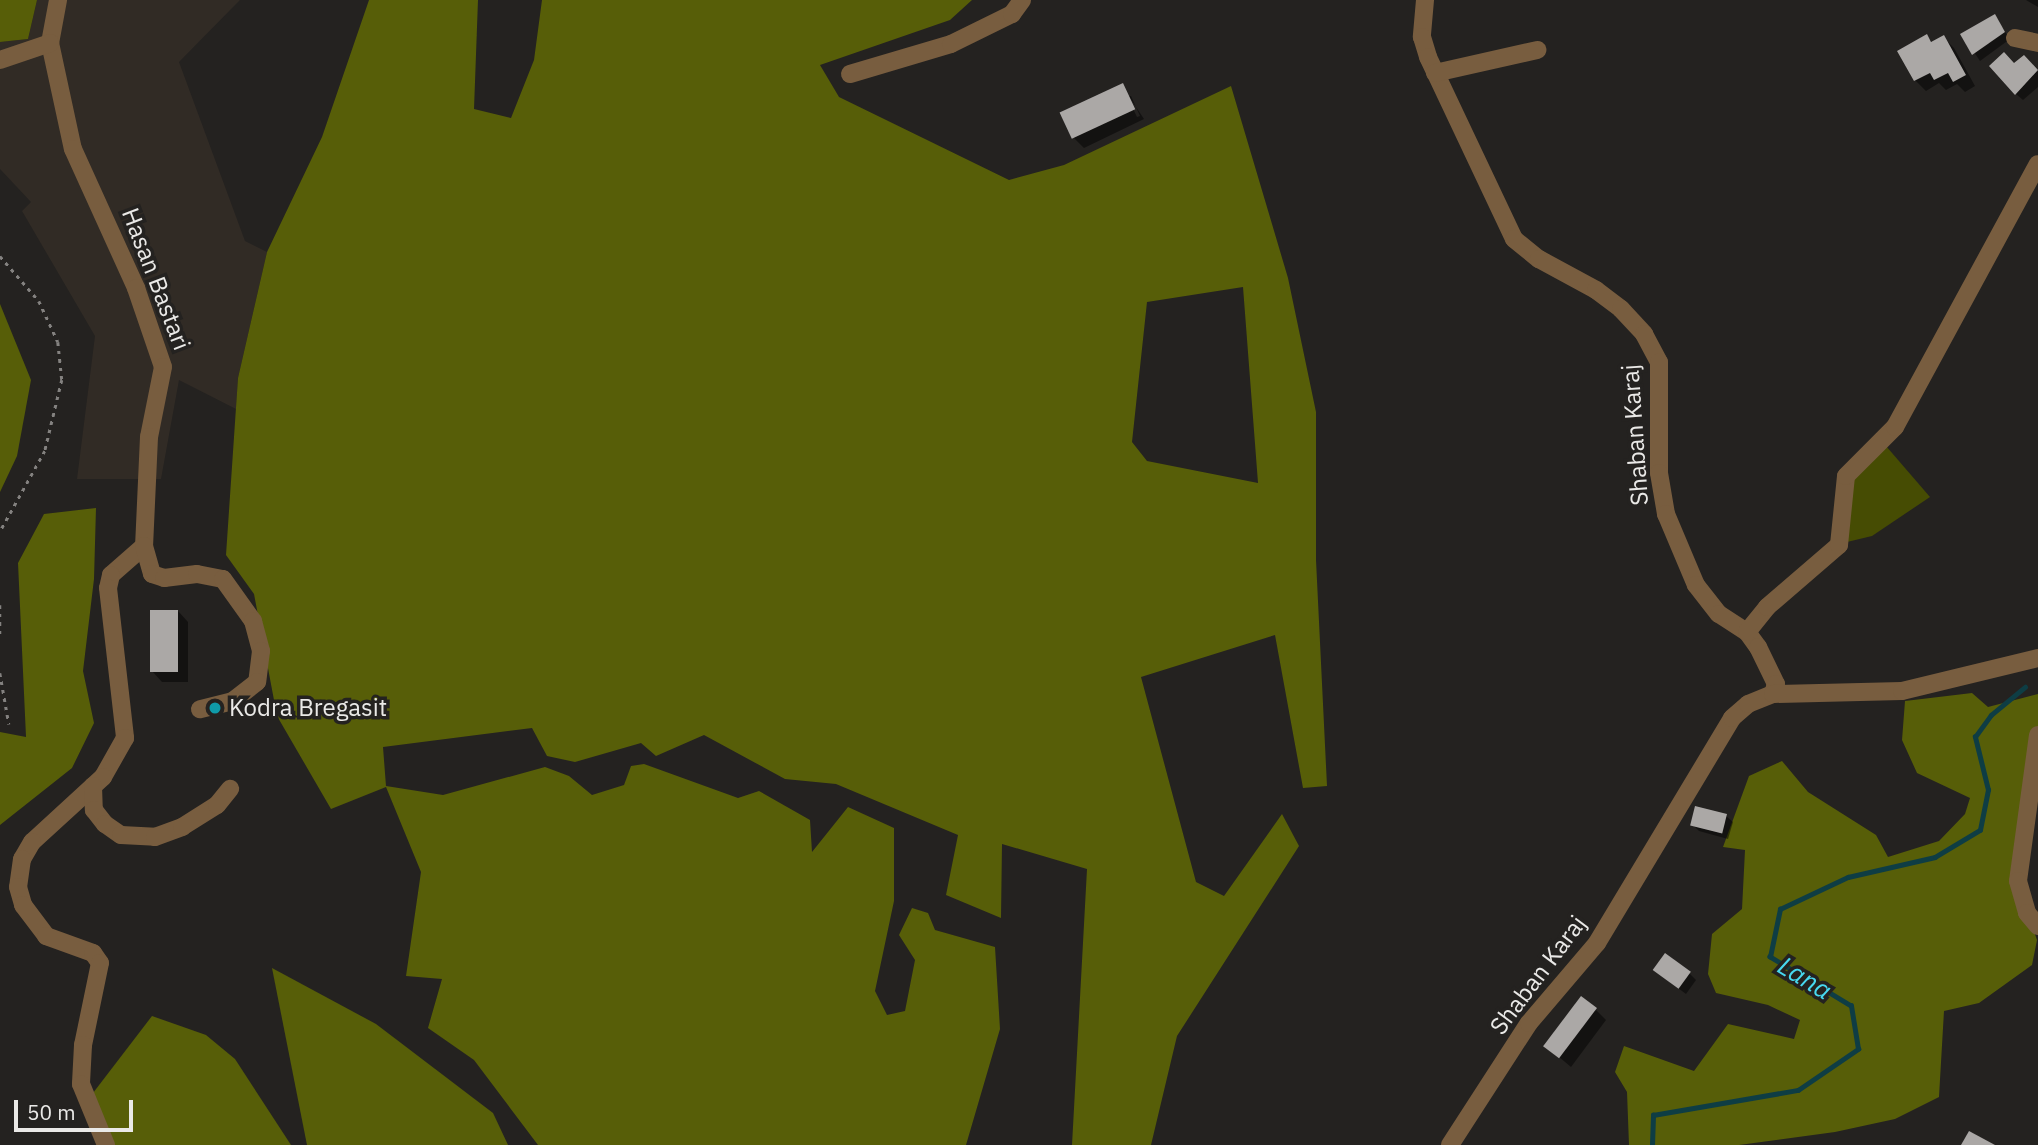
<!DOCTYPE html>
<style>
body{margin:0}
#map{position:relative;width:2038px;height:1145px;overflow:hidden;background:#242220;font-family:"IBM Plex Sans",sans-serif}
div>[style]{position:absolute}
.built>*{inset:0;background:#312b25}
.green>*{inset:0;background:#464c03}
.forest>*{inset:0;background:#575e08}
.shadow>*{inset:0;background:#0007}
.stream>*{height:4.5px;margin:-2.25px;padding:0 2.25px;transform-origin:2.25px;border-radius:2.25px;background:#0e3d44}
.building>*{inset:0;background:#aba8a6;transform-origin:0 0}
.path>*{height:2.5px;margin-top:-1.25px;transform-origin:0;background:repeating-linear-gradient(90deg,#848280 0 3.5px,transparent 0 8.5px)}
.minor>*{height:18px;margin:-9px;padding:0 9px;transform-origin:9px;border-radius:9px;background:#785d3f}
.dots>*{width:19px;height:19px;translate:-50% -50%;box-sizing:border-box;border:4px solid #242220;border-radius:50%}
span{translate:-50% -50%;white-space:nowrap;text-align:center;line-height:1.15;-webkit-text-stroke:7px #242220;paint-order:stroke}
.street-label{font-size:24px;color:#eae9e7}
.poi-label{font-size:24px;color:#eae9e7}
.left{translate:0 -50%;text-align:left}
.water-label{font-size:26px;color:#47d9f0;font-style:italic}
.scale{position:absolute;left:14px;top:1100px;width:119px;height:32px;box-sizing:border-box;border:4px solid #eae9e7;border-top:0;padding-left:9px;font-size:21px;line-height:24px;white-space:nowrap;color:#eae9e7;-webkit-text-stroke:5px #242220;paint-order:stroke}
</style>
<div id="map">
<div class="built">
<div style="clip-path:polygon(37px 0,240px 0,179px 62px,245px 241px,267px 252px,238px 378px,236px 409px,179px 380px,161px 479px,77px 479px,95px 336px,22px 211px,31px 202px,0 169px,0 42px,28px 39px)"></div>
</div>
<div class="green">
<div style="clip-path:polygon(1886px 446px,1930px 497px,1872px 536px,1847px 542px,1854px 478px)"></div>
</div>
<div class="forest">
<div style="clip-path:polygon(0 0,37px 0,28px 39px,0 42px)"></div>
<div style="clip-path:polygon(evenodd,369px 0,478px 0,474px 109px,511px 118px,534px 60px,542px 0,972px 0,950px 20px,820px 65px,839px 97px,1009px 180px,1064px 165px,1231px 86px,1288px 278px,1316px 412px,1316px 560px,1327px 786px,1303px 788px,1275px 635px,1141px 677px,1196px 882px,1224px 896px,1282px 814px,1299px 846px,1177px 1036px,1151px 1145px,1072px 1145px,1087px 869px,1002px 844px,1001px 918px,946px 895px,958px 835px,836px 784px,785px 779px,704px 735px,656px 756px,641px 743px,575px 762px,547px 756px,532px 728px,383px 747px,386px 786px,443px 795px,545px 767px,569px 776px,592px 795px,624px 785px,631px 766px,644px 764px,738px 798px,759px 791px,810px 820px,812px 852px,848px 807px,894px 828px,894px 901px,875px 991px,887px 1015px,905px 1011px,915px 960px,899px 935px,912px 908px,928px 913px,935px 930px,995px 947px,1000px 1029px,966px 1145px,538px 1145px,474px 1060px,428px 1028px,442px 979px,406px 976px,421px 872px,386px 787px,331px 809px,277px 716px,254px 594px,226px 555px,238px 378px,267px 252px,322px 137px,369px 0,1243px 287px,1258px 483px,1147px 461px,1132px 442px,1147px 302px,1243px 287px)"></div>
<div style="clip-path:polygon(0 304px,31px 380px,17px 456px,0 492px)"></div>
<div style="clip-path:polygon(96px 508px,94px 579px,83px 671px,94px 723px,72px 768px,0 825px,0 732px,26px 737px,18px 563px,44px 514px)"></div>
<div style="clip-path:polygon(1972px 693px,1988px 707px,2038px 694px,2038px 759px,2018px 885px,2037px 940px,2032px 965px,1979px 1003px,1944px 1011px,1939px 1097px,1895px 1119px,1835px 1132px,1739px 1145px,1629px 1145px,1627px 1092px,1615px 1072px,1624px 1046px,1694px 1071px,1728px 1024px,1794px 1039px,1800px 1020px,1768px 1005px,1716px 993px,1708px 974px,1712px 934px,1742px 909px,1745px 850px,1723px 847px,1749px 776px,1782px 761px,1808px 792px,1876px 835px,1888px 857px,1939px 841px,1965px 814px,1970px 798px,1917px 773px,1902px 740px,1905px 701px)"></div>
<div style="clip-path:polygon(272px 968px,376px 1024px,493px 1113px,508px 1145px,307px 1145px)"></div>
<div style="clip-path:polygon(152px 1016px,206px 1035px,235px 1059px,291px 1145px,113px 1145px,93px 1093px)"></div>
</div>
<div class="shadow">
<div style="clip-path:polygon(2038px 0,2038px 7px,2026px 0)"></div>
<div style="clip-path:polygon(1994px 16px,2010px 39px,1980px 61px,1962px 34px)"></div>
<div style="clip-path:polygon(1926px 36px,1933px 43px,1943px 37px,1954px 48px,1975px 86px,1965px 92px,1957px 84px,1946px 90px,1939px 83px,1926px 91px,1915px 80px)"></div>
<div style="clip-path:polygon(2024px 57px,2038px 72px,2038px 87px,2023px 100px,2016px 94px,2014px 65px)"></div>
<div style="clip-path:polygon(evenodd,1122px 86px,1144px 119px,1084px 148px,1073px 137px,1122px 86px,1127px 96px,1131px 96px,1140px 116px,1137px 117px,1127px 96px)"></div>
<div style="clip-path:polygon(178px 611px,188px 622px,188px 682px,162px 682px,152px 671px)"></div>
<div style="clip-path:polygon(1726px 816px,1733px 822px,1728px 839px,1699px 831px,1692px 824px)"></div>
<div style="clip-path:polygon(1689px 973px,1696px 980px,1686px 994px,1662px 976px)"></div>
<div style="clip-path:polygon(1596px 1010px,1606px 1020px,1571px 1067px,1546px 1046px)"></div>
</div>
<div class="stream">
<div style="left:1652px;top:1145px;width:30px;rotate:-88deg"></div>
<div style="left:1653px;top:1115px;width:147px;rotate:-9.8deg"></div>
<div style="left:1798px;top:1090px;width:73px;rotate:-34.3deg"></div>
<div style="left:1858px;top:1049px;width:44px;rotate:-99.2deg"></div>
<div style="left:1851px;top:1006px;width:95px;rotate:-148.8deg"></div>
<div style="left:1770px;top:957px;width:49px;rotate:-78.2deg"></div>
<div style="left:1780px;top:909px;width:75px;rotate:-25.2deg"></div>
<div style="left:1848px;top:877px;width:89px;rotate:-12.9deg"></div>
<div style="left:1935px;top:857px;width:52px;rotate:-31deg"></div>
<div style="left:1980px;top:830px;width:41px;rotate:-78.7deg"></div>
<div style="left:1988px;top:790px;width:55px;rotate:-103.8deg"></div>
<div style="left:1975px;top:737px;width:27px;rotate:-54deg"></div>
<div style="left:1991px;top:715px;width:44px;rotate:-39.5deg"></div>
</div>
<div class="building">
<div style="clip-path:polygon(1995px 14px,2005px 32px,1972px 55px,1960px 34px)"></div>
<div style="clip-path:polygon(1927px 34px,1931px 42px,1944px 35px,1966px 75px,1953px 82px,1948px 73px,1934px 80px,1930px 73px,1914px 81px,1897px 51px)"></div>
<div style="clip-path:polygon(2004px 52px,2014px 63px,2024px 55px,2038px 70px,2015px 95px,1989px 66px)"></div>
<div style="left:1123px;top:83px;width:29px;height:70px;rotate:65deg"></div>
<div style="left:150px;top:610px;width:28px;height:62px"></div>
<div style="left:1695px;top:806px;width:33px;height:20px;rotate:14deg"></div>
<div style="left:1665px;top:953px;width:32px;height:21px;rotate:36deg"></div>
<div style="left:1581px;top:996px;width:20px;height:63px;rotate:37deg"></div>
<div style="clip-path:polygon(1969px 1131px,1995px 1145px,1961px 1145px)"></div>
</div>
<div class="path">
<div style="left:0;top:256px;width:60px;rotate:49.1deg"></div>
<div style="left:39px;top:301px;width:45px;rotate:65.1deg"></div>
<div style="left:58px;top:342px;width:38px;rotate:84deg"></div>
<div style="left:62px;top:380px;width:73px;rotate:103.5deg"></div>
<div style="left:45px;top:451px;width:93px;rotate:119.1deg"></div>
<div style="left:0;top:605px;width:33px;rotate:90deg"></div>
<div style="left:0;top:673px;width:52px;rotate:80deg"></div>
</div>
<div class="minor">
<div style="left:58px;top:0;width:44px;rotate:100.5deg"></div>
<div style="left:50px;top:43px;width:108px;rotate:77.8deg"></div>
<div style="left:73px;top:149px;width:153px;rotate:65.6deg"></div>
<div style="left:136px;top:288px;width:83px;rotate:71.1deg"></div>
<div style="left:163px;top:367px;width:71px;rotate:101.3deg"></div>
<div style="left:149px;top:437px;width:109px;rotate:92.6deg"></div>
<div style="left:144px;top:546px;width:44px;rotate:138.7deg"></div>
<div style="left:111px;top:575px;width:13px;rotate:103deg"></div>
<div style="left:108px;top:588px;width:151px;rotate:83.5deg"></div>
<div style="left:125px;top:738px;width:45px;rotate:119.4deg"></div>
<div style="left:103px;top:777px;width:96px;rotate:137.5deg"></div>
<div style="left:32px;top:842px;width:20px;rotate:120deg"></div>
<div style="left:22px;top:859px;width:28px;rotate:98deg"></div>
<div style="left:18px;top:887px;width:19px;rotate:74deg"></div>
<div style="left:23px;top:905px;width:39px;rotate:53deg"></div>
<div style="left:46px;top:936px;width:50px;rotate:19.9deg"></div>
<div style="left:93px;top:953px;width:12px;rotate:55deg"></div>
<div style="left:100px;top:963px;width:84px;rotate:101.7deg"></div>
<div style="left:83px;top:1045px;width:39px;rotate:93deg"></div>
<div style="left:81px;top:1084px;width:66px;rotate:67.7deg"></div>
<div style="left:1425px;top:0;width:37px;rotate:95deg"></div>
<div style="left:1422px;top:37px;width:21px;rotate:73deg"></div>
<div style="left:1428px;top:57px;width:201px;rotate:64.7deg"></div>
<div style="left:1514px;top:239px;width:32px;rotate:39deg"></div>
<div style="left:1539px;top:259px;width:65px;rotate:28.5deg"></div>
<div style="left:1596px;top:290px;width:31px;rotate:37deg"></div>
<div style="left:1621px;top:309px;width:34px;rotate:47deg"></div>
<div style="left:1644px;top:334px;width:32px;rotate:62deg"></div>
<div style="left:1659px;top:362px;width:111px;rotate:90deg"></div>
<div style="left:1659px;top:473px;width:42px;rotate:80.3deg"></div>
<div style="left:1666px;top:514px;width:77px;rotate:67.1deg"></div>
<div style="left:1696px;top:585px;width:37px;rotate:52deg"></div>
<div style="left:1719px;top:614px;width:33px;rotate:33deg"></div>
<div style="left:1747px;top:632px;width:19px;rotate:54deg"></div>
<div style="left:1758px;top:647px;width:41px;rotate:64.1deg"></div>
<div style="left:1776px;top:684px;width:10px;rotate:107deg"></div>
<div style="left:2015px;top:38px;width:24px;rotate:12deg"></div>
<div style="left:0;top:60px;width:53px;rotate:-18.8deg"></div>
<div style="left:1435px;top:73px;width:105px;rotate:-12.7deg"></div>
<div style="left:850px;top:74px;width:105px;rotate:-16.5deg"></div>
<div style="left:951px;top:44px;width:68px;rotate:-26.2deg"></div>
<div style="left:1012px;top:14px;width:17px;rotate:-54deg"></div>
<div style="left:144px;top:546px;width:29px;rotate:74deg"></div>
<div style="left:152px;top:574px;width:13px;rotate:18deg"></div>
<div style="left:164px;top:578px;width:33px;rotate:-7deg"></div>
<div style="left:197px;top:574px;width:26px;rotate:11deg"></div>
<div style="left:223px;top:579px;width:52px;rotate:54.5deg"></div>
<div style="left:253px;top:621px;width:31px;rotate:75deg"></div>
<div style="left:261px;top:651px;width:31px;rotate:97deg"></div>
<div style="left:257px;top:682px;width:31px;rotate:142deg"></div>
<div style="left:233px;top:701px;width:34px;rotate:166deg"></div>
<div style="left:1747px;top:632px;width:32px;rotate:-51deg"></div>
<div style="left:1767px;top:607px;width:95px;rotate:-40.7deg"></div>
<div style="left:1839px;top:545px;width:69px;rotate:-84.2deg"></div>
<div style="left:1846px;top:476px;width:69px;rotate:-45deg"></div>
<div style="left:1895px;top:427px;width:299px;rotate:-61.5deg"></div>
<div style="left:2038px;top:735px;width:147px;rotate:97.8deg"></div>
<div style="left:2018px;top:881px;width:33px;rotate:74deg"></div>
<div style="left:2027px;top:913px;width:17px;rotate:50deg"></div>
<div style="left:93px;top:786px;width:24px;rotate:88deg"></div>
<div style="left:94px;top:810px;width:18px;rotate:52deg"></div>
<div style="left:105px;top:824px;width:19px;rotate:35deg"></div>
<div style="left:121px;top:835px;width:34px;rotate:3deg"></div>
<div style="left:155px;top:837px;width:29px;rotate:-20deg"></div>
<div style="left:182px;top:827px;width:41px;rotate:-32.2deg"></div>
<div style="left:217px;top:805px;width:21px;rotate:-51deg"></div>
<div style="left:1450px;top:1145px;width:145px;rotate:-57.1deg"></div>
<div style="left:1529px;top:1023px;width:105px;rotate:-49.6deg"></div>
<div style="left:1597px;top:943px;width:262px;rotate:-59deg"></div>
<div style="left:1732px;top:718px;width:21px;rotate:-41deg"></div>
<div style="left:1748px;top:704px;width:27px;rotate:-22deg"></div>
<div style="left:1773px;top:694px;width:129px;rotate:-1.3deg"></div>
<div style="left:1902px;top:691px;width:140px;rotate:-13.6deg"></div>
</div>
<div class="dots">
<div style="left:215px;top:708px;background:#0f9aa8"></div>
</div>
<div class="street-label">
<span style="left:156px;top:279px;rotate:69deg">Hasan Bastari</span>
<span style="left:1635px;top:435px;rotate:-94deg">Shaban Karaj</span>
<span style="left:1538px;top:975px;rotate:-53deg">Shaban Karaj</span>
</div>
<div class="poi-label">
<span class="left" style="left:229px;top:708px">Kodra Bregasit</span>
</div>
<div class="water-label">
<span style="left:1805px;top:978px;rotate:31deg">Lana</span>
</div>
<div class="scale">50 m</div>
</div>
